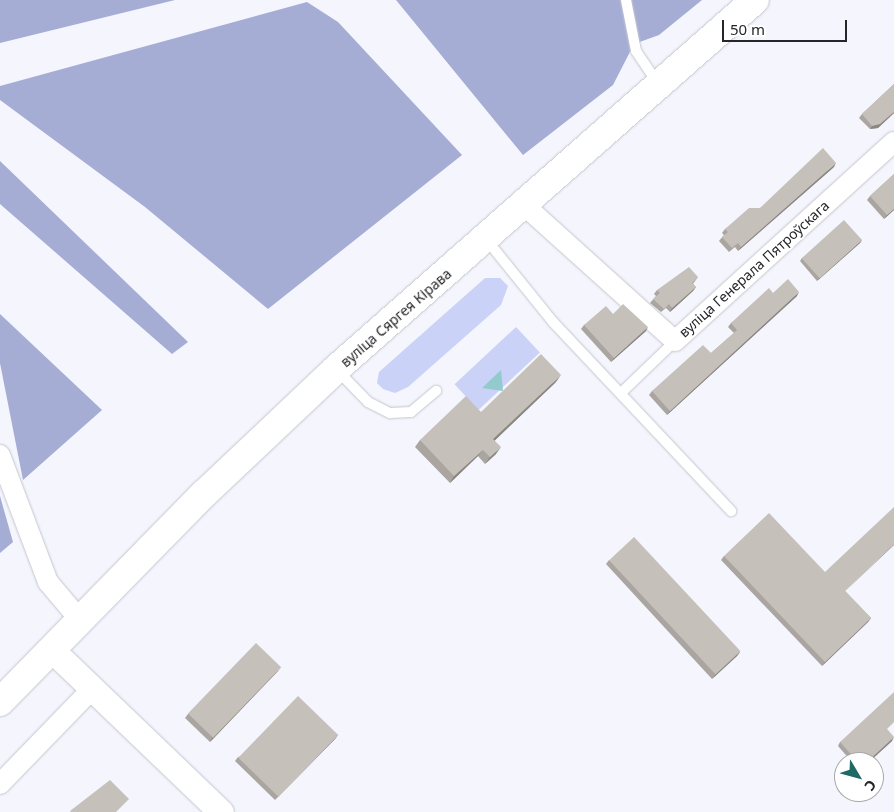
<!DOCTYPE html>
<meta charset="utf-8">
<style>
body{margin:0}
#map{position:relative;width:894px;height:812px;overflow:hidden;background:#f4f5fd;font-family:"Noto Sans",sans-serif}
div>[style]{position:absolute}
.green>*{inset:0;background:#cad2f7;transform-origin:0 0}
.forest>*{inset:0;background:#a5add5}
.water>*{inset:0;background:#92cacd}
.roads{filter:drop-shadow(0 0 1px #c5c6ce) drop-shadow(0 0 1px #c5c6ce)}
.service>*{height:10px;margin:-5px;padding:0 5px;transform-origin:5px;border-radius:5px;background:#fff}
.minor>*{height:20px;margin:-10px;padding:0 10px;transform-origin:10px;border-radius:10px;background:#fff}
.tertiary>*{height:25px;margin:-12.5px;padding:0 12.5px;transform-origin:12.5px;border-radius:12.5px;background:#fff}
.primary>*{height:28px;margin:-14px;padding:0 14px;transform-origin:14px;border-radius:14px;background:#fff}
.wall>*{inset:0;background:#aaa5a0}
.shaded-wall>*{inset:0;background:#8b8682}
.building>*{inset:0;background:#c6c0ba;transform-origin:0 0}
span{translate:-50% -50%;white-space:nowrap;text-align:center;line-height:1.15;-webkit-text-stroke:4px #fff;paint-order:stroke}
.street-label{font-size:14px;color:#262629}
.north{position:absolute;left:834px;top:752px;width:50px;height:50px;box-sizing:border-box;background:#fff;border:1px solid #a8a8a9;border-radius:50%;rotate:127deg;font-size:14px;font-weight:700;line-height:20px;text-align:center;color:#262629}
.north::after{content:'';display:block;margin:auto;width:18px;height:22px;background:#1e6a68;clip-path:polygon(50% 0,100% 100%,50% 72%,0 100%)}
.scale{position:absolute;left:722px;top:20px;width:125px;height:22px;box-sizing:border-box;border:2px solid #262629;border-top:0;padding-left:6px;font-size:15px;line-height:18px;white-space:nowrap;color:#262629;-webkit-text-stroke:4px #fff;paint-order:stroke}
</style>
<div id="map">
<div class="green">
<div style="clip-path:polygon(485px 278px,500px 278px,508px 286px,501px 305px,408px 387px,395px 393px,383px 389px,377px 383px,379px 372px)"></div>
<div style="left:516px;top:327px;width:35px;height:84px;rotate:47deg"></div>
</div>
<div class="forest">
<div style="clip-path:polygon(0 0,175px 0,0 43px)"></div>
<div style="clip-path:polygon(396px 0,702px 0,659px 35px,634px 44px,613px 85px,523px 155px)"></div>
<div style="clip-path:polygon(307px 2px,338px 22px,462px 155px,268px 309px,145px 207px,0 100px,0 86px)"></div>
<div style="clip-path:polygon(0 161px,188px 342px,172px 354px,0 204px)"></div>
<div style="clip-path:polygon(0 314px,102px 410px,23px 480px,0 363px)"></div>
<div style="clip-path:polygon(0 496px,13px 542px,0 553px)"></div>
</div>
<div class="water">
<div style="clip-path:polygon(501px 370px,503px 391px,482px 388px)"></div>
</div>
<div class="roads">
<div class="service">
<div style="left:626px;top:0;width:52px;rotate:78.9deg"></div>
<div style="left:636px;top:51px;width:40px;rotate:56deg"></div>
<div style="left:486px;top:239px;width:107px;rotate:51.1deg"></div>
<div style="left:553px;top:322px;width:260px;rotate:46.7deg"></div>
<div style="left:337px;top:370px;width:45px;rotate:45.9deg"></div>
<div style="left:368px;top:402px;width:25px;rotate:27deg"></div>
<div style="left:390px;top:413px;width:21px;rotate:-3deg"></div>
<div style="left:411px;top:412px;width:33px;rotate:-40deg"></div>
<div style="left:621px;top:393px;width:75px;rotate:-43.9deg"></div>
</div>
<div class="minor">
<div style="left:524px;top:205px;width:203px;rotate:42deg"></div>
<div style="left:675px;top:341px;width:296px;rotate:-42.3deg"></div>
<div style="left:0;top:455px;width:136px;rotate:69.3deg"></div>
<div style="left:48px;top:582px;width:50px;rotate:49.9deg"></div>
<div style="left:0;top:784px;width:134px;rotate:-45.9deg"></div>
</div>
<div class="tertiary">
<div style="left:52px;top:650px;width:234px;rotate:43.8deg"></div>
</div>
<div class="primary">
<div style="left:0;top:702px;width:293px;rotate:-45.6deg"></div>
<div style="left:205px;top:493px;width:180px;rotate:-43.4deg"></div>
<div style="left:336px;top:369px;width:558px;rotate:-41.37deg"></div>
</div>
</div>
<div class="wall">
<div style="clip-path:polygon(894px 84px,894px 113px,878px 128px,870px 129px,859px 118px,862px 114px)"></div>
<div style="clip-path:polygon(834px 167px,738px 251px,735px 247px,729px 252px,719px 241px,724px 235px,722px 233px,725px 229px,760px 208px)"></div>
<div style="clip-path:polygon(894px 174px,894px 210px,884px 219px,867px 200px,870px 196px)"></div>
<div style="clip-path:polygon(862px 240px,860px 243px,817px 281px,800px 261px,802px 258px)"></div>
<div style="clip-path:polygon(698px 277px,693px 284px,696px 287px,693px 291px,670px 312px,666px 308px,661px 312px,650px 303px,656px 296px,654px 294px,657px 290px)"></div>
<div style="clip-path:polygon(773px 293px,797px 296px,667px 415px,649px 395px,652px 391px,711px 353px,734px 333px,728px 327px,731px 323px)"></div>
<div style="clip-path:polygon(613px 314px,646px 331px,611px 362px,581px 329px,584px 325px)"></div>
<div style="clip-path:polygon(556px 382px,495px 440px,496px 454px,485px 464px,478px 456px,450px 483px,415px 447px,420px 440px,481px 412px)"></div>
<div style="clip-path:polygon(724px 556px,825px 572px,845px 591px,871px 618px,868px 622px,822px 666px,721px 560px)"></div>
<div style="clip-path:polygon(609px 560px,740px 652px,737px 656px,712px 679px,606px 564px)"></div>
<div style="clip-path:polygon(278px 671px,210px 742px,185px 718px,188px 714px)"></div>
<div style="clip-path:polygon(888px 730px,892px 741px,869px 762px,852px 762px,838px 746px,840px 742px)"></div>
<div style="clip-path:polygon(338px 735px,335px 739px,275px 800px,235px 761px,238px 757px)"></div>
</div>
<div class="shaded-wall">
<div style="clip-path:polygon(894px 112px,894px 113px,878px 128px,870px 129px,872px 126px)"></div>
<div style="clip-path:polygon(836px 163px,834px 167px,738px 251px,741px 247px)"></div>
<div style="clip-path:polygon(894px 209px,894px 210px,884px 219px,887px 215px)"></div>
<div style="clip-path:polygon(862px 240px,860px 243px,817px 281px,820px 277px)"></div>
<div style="clip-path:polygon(696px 287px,693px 291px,670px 312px,672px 308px)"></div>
<div style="clip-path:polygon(799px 292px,797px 296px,667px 415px,670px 411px)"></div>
<div style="clip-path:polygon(648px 327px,646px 331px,611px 362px,614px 358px)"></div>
<div style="clip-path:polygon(561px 375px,556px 382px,489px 446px,493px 439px)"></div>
<div style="clip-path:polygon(501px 447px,496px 454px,485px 464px,490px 457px)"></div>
<div style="clip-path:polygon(483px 450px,478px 456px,450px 483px,454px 476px)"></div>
<div style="clip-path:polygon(894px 544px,894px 545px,842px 594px,845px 591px)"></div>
<div style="clip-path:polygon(871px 618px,868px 622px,822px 666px,825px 662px)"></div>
<div style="clip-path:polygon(740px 652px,737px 656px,712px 679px,715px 675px)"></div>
<div style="clip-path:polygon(281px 667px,278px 671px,210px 742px,212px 738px)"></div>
<div style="clip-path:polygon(338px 735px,335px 739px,275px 800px,278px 797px)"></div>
<div style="clip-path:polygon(894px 737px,892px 741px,869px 762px,867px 762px)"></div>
</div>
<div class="building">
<div style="clip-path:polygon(894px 84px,894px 112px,880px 124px,872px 126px,862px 114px)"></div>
<div style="clip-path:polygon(823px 148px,836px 163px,741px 247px,738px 243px,732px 248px,722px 237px,728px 232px,725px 229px,749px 208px,760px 208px)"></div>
<div style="clip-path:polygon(894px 174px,894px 209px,887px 215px,870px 196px)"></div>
<div style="left:844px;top:220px;width:27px;height:57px;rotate:48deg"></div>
<div style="clip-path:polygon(689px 267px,698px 277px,692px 283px,696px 287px,672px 308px,669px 304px,664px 309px,653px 299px,660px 293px,657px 290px)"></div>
<div style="clip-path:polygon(788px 279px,799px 292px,670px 411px,652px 391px,703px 345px,711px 353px,737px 330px,731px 323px,769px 288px,773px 293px)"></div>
<div style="clip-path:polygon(623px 304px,648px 327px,614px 358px,584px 325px,606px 306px,613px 314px)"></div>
<div style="clip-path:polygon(541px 354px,561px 375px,493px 439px,501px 447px,490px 457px,483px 450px,454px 476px,420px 440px,466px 396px,481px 412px)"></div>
<div style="clip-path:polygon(894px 507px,894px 544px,845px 591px,871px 618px,825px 662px,724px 556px,769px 513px,825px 572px)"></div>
<div style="left:634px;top:537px;width:156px;height:34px;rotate:47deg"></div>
<div style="left:256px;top:643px;width:35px;height:98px;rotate:44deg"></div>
<div style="clip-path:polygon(894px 692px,894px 722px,887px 729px,894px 737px,867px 762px,858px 762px,840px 742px)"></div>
<div style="left:298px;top:696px;width:56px;height:86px;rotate:44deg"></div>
<div style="clip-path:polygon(110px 780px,129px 799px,116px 812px,71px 812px,70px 811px)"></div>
</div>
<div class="street-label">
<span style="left:754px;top:269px;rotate:-42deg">вуліца Генерала Пятроўскага</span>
<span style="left:396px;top:318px;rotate:-41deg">вуліца Сяргея Кірава</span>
</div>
<div class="north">С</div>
<div class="scale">50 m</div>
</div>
